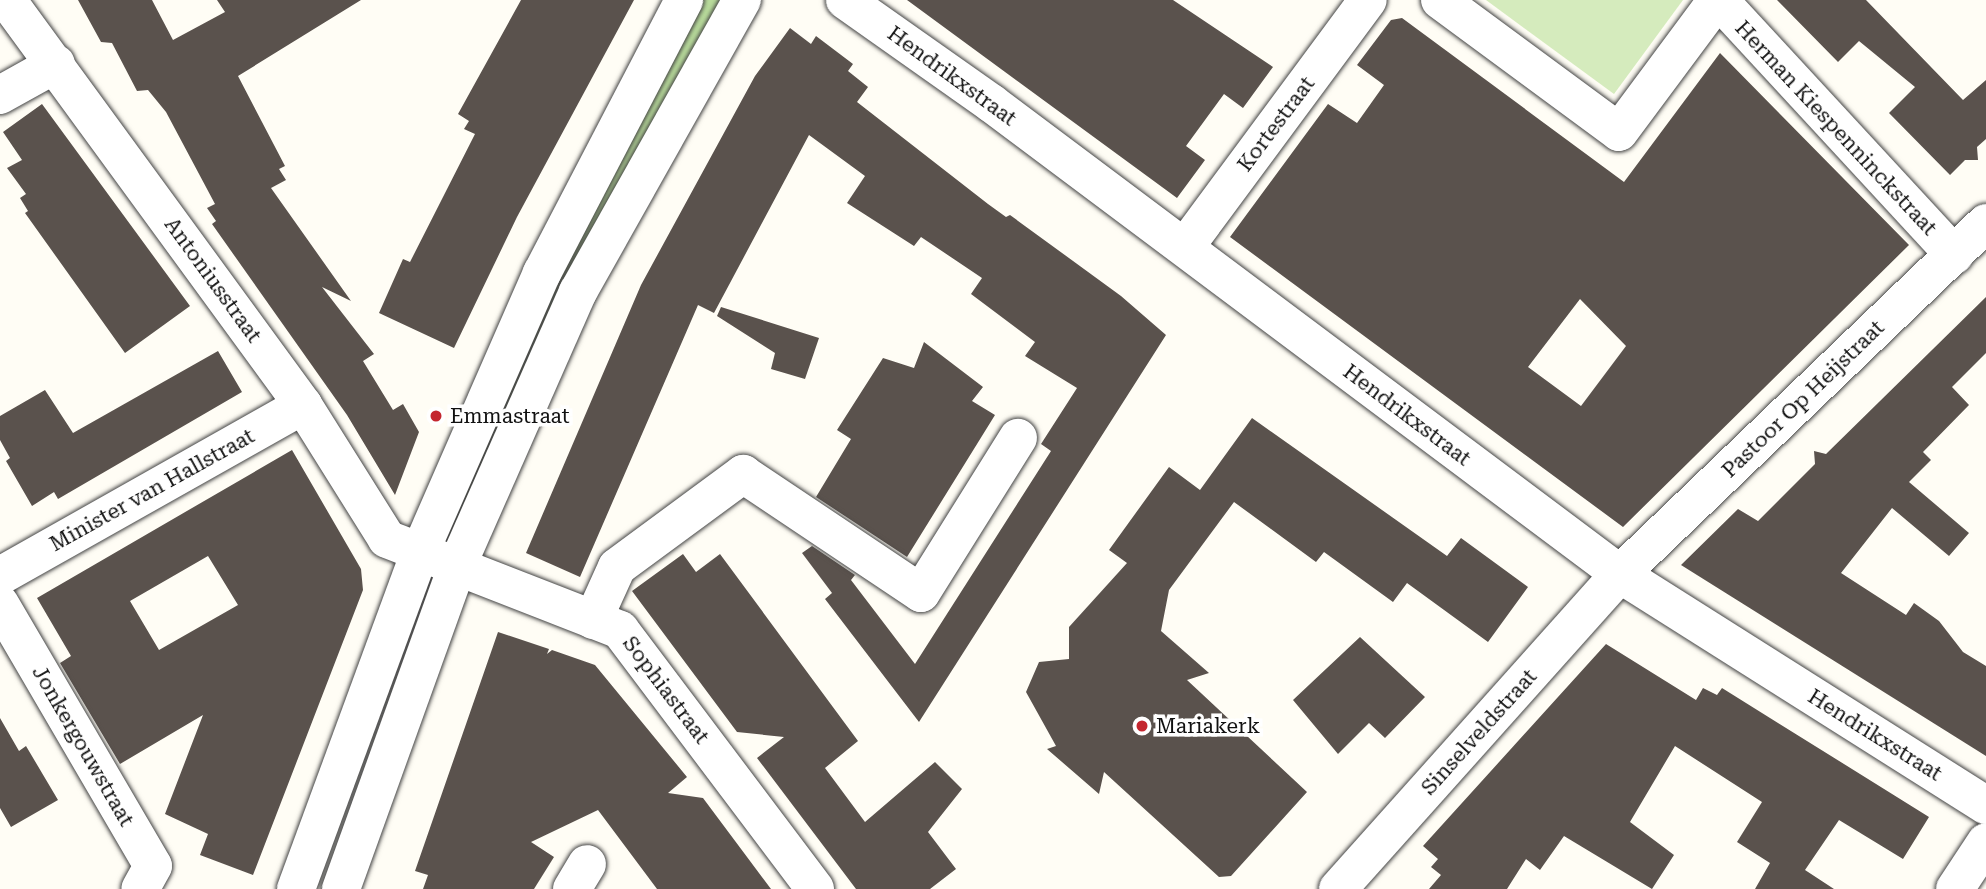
<!DOCTYPE html>
<style>
body{margin:0}
#map{position:relative;width:1986px;height:889px;overflow:hidden;background:#fffdf5;font-family:"Roboto Serif",serif}
div>[style]{position:absolute}
.green>*{inset:0;background:#d5ebbd}
.forest>*{inset:0;background:#b9dc9c}
.building>*{inset:0;background:#5a524d}
.roads{filter:drop-shadow(0 0 2px #444) drop-shadow(0 0 2px #444)}
.minor>*{height:38px;margin:-19px;padding:0 19px;transform-origin:19px;border-radius:19px;background:#fff}
.dots>*{width:19px;height:19px;translate:-50% -50%;box-sizing:border-box;border:4px solid #fff;border-radius:50%}
span{translate:-50% -50%;white-space:nowrap;text-align:center;line-height:1.15;-webkit-text-stroke:7px #fff;paint-order:stroke}
.street-label{font-size:21px;color:#111}
.poi-label{font-size:21px;color:#111}
.left{translate:0 -50%;text-align:left}
</style>
<div id="map">
<div class="green">
<div style="clip-path:polygon(1486px 0,1683px 0,1614px 94px)"></div>
</div>
<div class="forest">
<div style="clip-path:polygon(694px 0,731px 0,460px 542px,441px 533px,550px 277px)"></div>
</div>
<div class="building">
<div style="clip-path:polygon(78px 0,152px 0,173px 40px,225px 12px,217px 0,361px 0,238px 76px,285px 166px,279px 169px,286px 180px,271px 188px,351px 301px,322px 287px,374px 354px,363px 361px,393px 410px,403px 404px,419px 432px,395px 495px,347px 415px,212px 224px,216px 221px,207px 208px,215px 204px,166px 112px,148px 90px,137px 91px,112px 43px,101px 42px)"></div>
<div style="clip-path:polygon(521px 0,634px 0,517px 217px,454px 348px,379px 313px,403px 259px,410px 262px,475px 134px,464px 129px,469px 121px,458px 114px)"></div>
<div style="clip-path:polygon(907px 0,1173px 0,1273px 67px,1243px 108px,1224px 94px,1186px 146px,1205px 160px,1177px 198px)"></div>
<div style="clip-path:polygon(1777px 0,1866px 0,1963px 100px,1986px 80px,1986px 139px,1977px 147px,1978px 160px,1965px 160px,1950px 175px,1889px 113px,1915px 87px,1859px 41px,1838px 62px)"></div>
<div style="clip-path:polygon(evenodd,1402px 18px,1624px 182px,1720px 53px,1909px 245px,1623px 527px,1230px 237px,1328px 104px,1357px 123px,1384px 85px,1357px 65px,1391px 20px,1402px 18px,1580px 299px,1626px 346px,1581px 406px,1528px 367px,1580px 299px)"></div>
<div style="clip-path:polygon(790px 28px,811px 44px,816px 36px,853px 64px,848px 71px,868px 87px,857px 102px,988px 204px,1006px 217px,1010px 215px,1121px 296px,1166px 335px,919px 722px,825px 599px,832px 593px,802px 553px,812px 546px,855px 575px,851px 580px,915px 664px,1051px 451px,1041px 444px,1077px 388px,1025px 356px,1035px 342px,971px 294px,982px 278px,921px 237px,914px 246px,847px 203px,865px 176px,809px 135px,714px 313px,698px 305px,580px 577px,526px 553px,641px 285px,755px 76px)"></div>
<div style="clip-path:polygon(42px 104px,190px 306px,125px 353px,25px 213px,28px 211px,20px 198px,26px 194px,7px 168px,22px 160px,3px 132px)"></div>
<div style="clip-path:polygon(1986px 297px,1986px 353px,1952px 387px,1969px 405px,1923px 452px,1931px 460px,1909px 482px,1969px 533px,1949px 556px,1892px 508px,1841px 573px,1906px 615px,1914px 603px,1939px 621px,1963px 652px,1986px 666px,1986px 756px,1681px 565px,1738px 509px,1758px 521px,1815px 464px,1814px 451px,1826px 454px)"></div>
<div style="clip-path:polygon(721px 307px,819px 338px,805px 379px,771px 369px,775px 353px,717px 316px)"></div>
<div style="clip-path:polygon(924px 342px,983px 387px,972px 401px,995px 415px,907px 557px,816px 497px,851px 439px,837px 430px,883px 358px,914px 368px)"></div>
<div style="clip-path:polygon(218px 351px,242px 392px,58px 499px,54px 492px,32px 506px,6px 461px,10px 458px,0 440px,0 416px,45px 390px,73px 433px)"></div>
<div style="clip-path:polygon(1252px 418px,1447px 556px,1461px 538px,1528px 587px,1488px 642px,1407px 583px,1393px 602px,1324px 552px,1316px 562px,1234px 502px,1169px 590px,1161px 631px,1209px 673px,1187px 680px,1307px 792px,1231px 876px,1219px 877px,1104px 772px,1099px 794px,1047px 749px,1056px 746px,1026px 692px,1039px 662px,1069px 659px,1069px 627px,1127px 563px,1109px 550px,1169px 467px,1200px 490px)"></div>
<div style="clip-path:polygon(evenodd,292px 450px,361px 569px,363px 590px,253px 875px,200px 855px,208px 834px,165px 814px,203px 715px,120px 764px,60px 663px,71px 656px,37px 598px,292px 450px,208px 556px,238px 605px,159px 650px,130px 601px,208px 556px)"></div>
<div style="clip-path:polygon(683px 554px,696px 572px,720px 554px,858px 741px,825px 768px,865px 822px,935px 762px,962px 789px,928px 832px,956px 869px,930px 889px,856px 889px,757px 758px,784px 737px,737px 732px,632px 591px)"></div>
<div style="clip-path:polygon(498px 632px,549px 649px,547px 654px,552px 650px,595px 665px,687px 777px,668px 793px,703px 798px,771px 889px,657px 889px,598px 810px,531px 842px,554px 857px,534px 889px,423px 889px,428px 875px,415px 871px)"></div>
<div style="clip-path:polygon(1360px 637px,1425px 697px,1385px 738px,1369px 723px,1338px 754px,1293px 700px)"></div>
<div style="clip-path:polygon(1606px 644px,1696px 700px,1703px 688px,1717px 695px,1722px 688px,1929px 817px,1903px 859px,1839px 820px,1805px 870px,1834px 889px,1755px 889px,1770px 863px,1737px 842px,1762px 802px,1675px 746px,1630px 822px,1674px 855px,1652px 889px,1564px 836px,1540px 870px,1526px 859px,1507px 889px,1429px 889px,1441px 875px,1431px 867px,1438px 859px,1423px 846px)"></div>
<div style="clip-path:polygon(0 718px,19px 751px,26px 746px,58px 800px,11px 827px,0 808px)"></div>
</div>
<div class="roads">
<div class="minor">
<div style="left:7px;top:0;width:502px;rotate:53.84deg"></div>
<div style="left:303px;top:405px;width:158px;rotate:57.9deg"></div>
<div style="left:387px;top:539px;width:250px;rotate:21.3deg"></div>
<div style="left:620px;top:630px;width:324px;rotate:53deg"></div>
<div style="left:845px;top:0;width:179px;rotate:35.2deg"></div>
<div style="left:991px;top:103px;width:786px;rotate:36.83deg"></div>
<div style="left:1620px;top:574px;width:433px;rotate:32.3deg"></div>
<div style="left:1440px;top:0;width:222px;rotate:36.4deg"></div>
<div style="left:1619px;top:132px;width:164px;rotate:-53.4deg"></div>
<div style="left:1719px;top:0;width:347px;rotate:47.3deg"></div>
<div style="left:0;top:95px;width:64px;rotate:-29deg"></div>
<div style="left:1185px;top:247px;width:307px;rotate:-53.5deg"></div>
<div style="left:0;top:576px;width:348px;rotate:-29.4deg"></div>
<div style="left:0;top:604px;width:303px;rotate:59.7deg"></div>
<div style="left:153px;top:866px;width:26px;rotate:119deg"></div>
<div style="left:593px;top:620px;width:58px;rotate:-65.6deg"></div>
<div style="left:617px;top:567px;width:157px;rotate:-36.4deg"></div>
<div style="left:743px;top:474px;width:214px;rotate:33.8deg"></div>
<div style="left:921px;top:593px;width:183px;rotate:-58deg"></div>
<div style="left:296px;top:889px;width:359px;rotate:-69.8deg"></div>
<div style="left:420px;top:552px;width:305px;rotate:-66.4deg"></div>
<div style="left:542px;top:273px;width:308px;rotate:-62.5deg"></div>
<div style="left:341px;top:889px;width:343px;rotate:-70.2deg"></div>
<div style="left:457px;top:566px;width:300px;rotate:-66.2deg"></div>
<div style="left:578px;top:292px;width:335px;rotate:-60.7deg"></div>
<div style="left:572px;top:889px;width:29px;rotate:-59deg"></div>
<div style="left:1338px;top:889px;width:423px;rotate:-48.2deg"></div>
<div style="left:1620px;top:574px;width:507px;rotate:-43.8deg"></div>
<div style="left:1955px;top:889px;width:56px;rotate:-56.6deg"></div>
</div>
</div>
<div class="dots">
<div style="left:436px;top:416px;background:#c4262e"></div>
<div style="left:1142px;top:726px;background:#c4262e"></div>
</div>
<div class="street-label">
<span style="left:952px;top:76px;rotate:36deg">Hendrikxstraat</span>
<span style="left:1276px;top:124px;rotate:-53deg">Kortestraat</span>
<span style="left:1836px;top:128px;rotate:47deg">Herman Kiespenninckstraat</span>
<span style="left:213px;top:280px;rotate:54deg">Antoniusstraat</span>
<span style="left:1803px;top:399px;rotate:-44deg">Pastoor Op Heijstraat</span>
<span style="left:1407px;top:415px;rotate:37deg">Hendrikxstraat</span>
<span style="left:152px;top:490px;rotate:-29deg">Minister van Hallstraat</span>
<span style="left:666px;top:690px;rotate:53deg">Sophiastraat</span>
<span style="left:1479px;top:732px;rotate:-48deg">Sinselveldstraat</span>
<span style="left:1875px;top:735px;rotate:32deg">Hendrikxstraat</span>
<span style="left:83px;top:746px;rotate:60deg">Jonkergouwstraat</span>
</div>
<div class="poi-label">
<span class="left" style="left:450px;top:416px">Emmastraat</span>
<span class="left" style="left:1156px;top:726px">Mariakerk</span>
</div>
</div>
